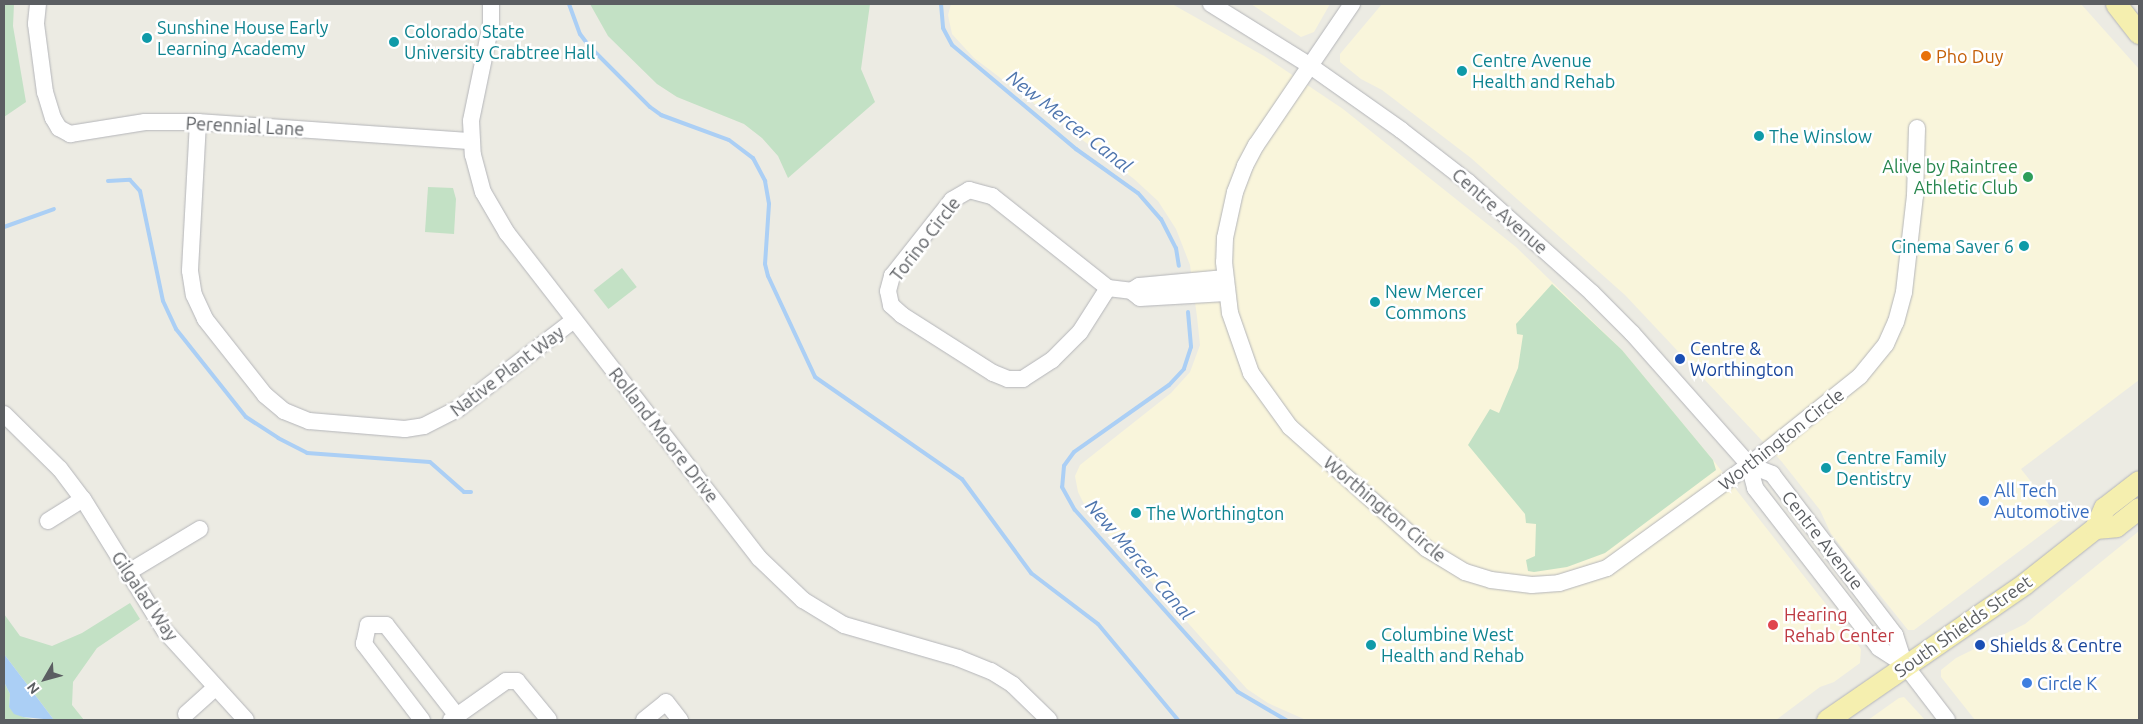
<!DOCTYPE html>
<style>
body{margin:0}
#map{position:relative;width:2143px;height:724px;overflow:hidden;background:#ecebe3;font-family:Ubuntu,sans-serif}
div>[style]{position:absolute}
.commercial>*{inset:0;background:#f9f5db}
.green>*{inset:0;background:#c3e1c5;transform-origin:0 0}
.water>*{inset:0;background:#abcff5}
.stream>*{height:4px;margin:-2px;padding:0 2px;transform-origin:2px;border-radius:2px;background:#abcff5}
.roads{filter:drop-shadow(0 0 1px #b4b5b9) drop-shadow(0 0 1px #b4b5b9)}
.minor>*{height:16px;margin:-8px;padding:0 8px;transform-origin:8px;border-radius:8px;background:#fff}
.major>*{height:21px;margin:-10.5px;padding:0 10.5px;transform-origin:10.5px;border-radius:10.5px;background:#f5efaf}
.dots>*{width:14px;height:14px;translate:-50% -50%;box-sizing:border-box;border:2px solid #fff;border-radius:50%}
span{translate:-50% -50%;white-space:nowrap;text-align:center;line-height:1.15;-webkit-text-stroke:5px #fff;paint-order:stroke}
.culture-label{font-size:18px;color:#0d838f}
.left{translate:0 -50%;text-align:left}
.right{translate:-100% -50%;text-align:right}
.food-label{font-size:18px;color:#c56008}
.street-label{font-size:18px;color:#5b5e62}
.leisure-label{font-size:18px;color:#27864d}
.transit-label{font-size:18px;color:#164399}
.shop-label{font-size:18px;color:#366cbe}
.health-label{font-size:18px;color:#be3a42}
.water-label{font-size:19px;color:#4e75ad;font-style:italic}
.frame{position:absolute;inset:0;border:5px solid #5b5e62;pointer-events:none}
.north{position:absolute;left:20px;top:654px;width:50px;height:50px;-webkit-text-stroke:4px #fff;paint-order:stroke;rotate:232deg;font-size:14px;font-weight:700;line-height:20px;text-align:center;color:#5b5e62}
.north::after{content:'';display:block;margin:auto;width:18px;height:22px;background:#5b5e62;clip-path:polygon(50% 0,100% 100%,50% 72%,0 100%)}
</style>
<div id="map">
<div class="commercial">
<div style="clip-path:polygon(951px 4px,1172px 4px,1264px 56px,1343px 109px,1516px 247px,1622px 350px,1713px 460px,1861px 649px,1860px 663px,1834px 682px,1820px 687px,1776px 720px,1306px 720px,1268px 703px,1247px 689px,1087px 510px,1078px 492px,1075px 476px,1080px 465px,1171px 393px,1190px 372px,1200px 345px,1197px 317px,1190px 265px,1176px 229px,1158px 201px,1134px 179px,974px 58px,952px 34px,948px 15px)"></div>
<div style="clip-path:polygon(1251px 4px,1330px 4px,1314px 32px,1301px 37px)"></div>
<div style="clip-path:polygon(1382px 4px,2081px 4px,2139px 69px,2139px 380px,2021px 469px,2061px 520px,1914px 630px,1908px 630px,1831px 534px,1820px 510px,1782px 462px,1625px 295px,1471px 158px,1382px 90px,1361px 79px,1340px 62px,1340px 54px)"></div>
<div style="clip-path:polygon(2139px 531px,2139px 720px,1975px 720px,1941px 677px,1941px 670px,1956px 658px,2025px 624px)"></div>
<div style="clip-path:polygon(1904px 697px,1925px 720px,1868px 720px,1899px 698px)"></div>
</div>
<div class="green">
<div style="clip-path:polygon(4px 4px,14px 4px,13px 26px,26px 102px,4px 117px)"></div>
<div style="clip-path:polygon(590px 4px,870px 4px,861px 69px,875px 102px,788px 178px,778px 156px,762px 138px,744px 124px,677px 97px,657px 84px,608px 36px)"></div>
<div style="clip-path:polygon(428px 187px,453px 188px,456px 199px,454px 234px,425px 232px)"></div>
<div style="left:622px;top:268px;width:24px;height:36px;rotate:52deg"></div>
<div style="clip-path:polygon(1552px 284px,1622px 350px,1713px 460px,1716px 470px,1605px 553px,1567px 567px,1534px 572px,1528px 571px,1526px 560px,1535px 556px,1536px 524px,1526px 523px,1525px 514px,1468px 445px,1490px 409px,1499px 413px,1518px 368px,1523px 335px,1517px 334px,1516px 324px)"></div>
<div style="clip-path:polygon(130px 603px,140px 619px,97px 648px,73px 682px,72px 705px,84px 720px,54px 720px,4px 654px,4px 614px,20px 636px,52px 646px,82px 633px)"></div>
<div style="clip-path:polygon(4px 682px,10px 694px,9px 707px,23px 717px,37px 720px,4px 720px)"></div>
</div>
<div class="water">
<div style="clip-path:polygon(4px 654px,54px 720px,23px 717px,14px 714px,9px 707px,10px 694px,4px 682px)"></div>
</div>
<div class="stream">
<div style="left:569px;top:4px;width:32px;rotate:70deg"></div>
<div style="left:580px;top:34px;width:15px;rotate:53deg"></div>
<div style="left:589px;top:46px;width:86px;rotate:45deg"></div>
<div style="left:650px;top:107px;width:14px;rotate:36deg"></div>
<div style="left:661px;top:115px;width:72px;rotate:20.2deg"></div>
<div style="left:729px;top:140px;width:30px;rotate:37deg"></div>
<div style="left:753px;top:158px;width:26px;rotate:62deg"></div>
<div style="left:765px;top:181px;width:23px;rotate:80deg"></div>
<div style="left:769px;top:204px;width:60px;rotate:93.8deg"></div>
<div style="left:765px;top:264px;width:12px;rotate:76deg"></div>
<div style="left:768px;top:276px;width:111px;rotate:65deg"></div>
<div style="left:815px;top:377px;width:179px;rotate:34.8deg"></div>
<div style="left:962px;top:479px;width:117px;rotate:53.7deg"></div>
<div style="left:1031px;top:573px;width:84px;rotate:37.3deg"></div>
<div style="left:1098px;top:624px;width:125px;rotate:50.2deg"></div>
<div style="left:941px;top:4px;width:24px;rotate:85deg"></div>
<div style="left:943px;top:28px;width:19px;rotate:62deg"></div>
<div style="left:952px;top:45px;width:162px;rotate:40deg"></div>
<div style="left:1076px;top:149px;width:76px;rotate:35.4deg"></div>
<div style="left:1138px;top:193px;width:35px;rotate:49deg"></div>
<div style="left:1161px;top:219px;width:33px;rotate:63deg"></div>
<div style="left:1176px;top:248px;width:18px;rotate:81deg"></div>
<div style="left:108px;top:181px;width:22px;rotate:-3deg"></div>
<div style="left:130px;top:180px;width:15px;rotate:48deg"></div>
<div style="left:140px;top:191px;width:112px;rotate:78.2deg"></div>
<div style="left:163px;top:301px;width:31px;rotate:65deg"></div>
<div style="left:176px;top:329px;width:112px;rotate:51.5deg"></div>
<div style="left:246px;top:417px;width:38px;rotate:33deg"></div>
<div style="left:278px;top:438px;width:33px;rotate:27deg"></div>
<div style="left:307px;top:453px;width:123px;rotate:4.2deg"></div>
<div style="left:430px;top:462px;width:45px;rotate:41.4deg"></div>
<div style="left:464px;top:492px;width:7px"></div>
<div style="left:4px;top:227px;width:53px;rotate:-19.8deg"></div>
<div style="left:1188px;top:312px;width:35px;rotate:85deg"></div>
<div style="left:1191px;top:347px;width:23px;rotate:108deg"></div>
<div style="left:1184px;top:369px;width:22px;rotate:133deg"></div>
<div style="left:1169px;top:385px;width:116px;rotate:144.8deg"></div>
<div style="left:1074px;top:452px;width:17px;rotate:126deg"></div>
<div style="left:1064px;top:466px;width:21px;rotate:95deg"></div>
<div style="left:1062px;top:487px;width:26px;rotate:61deg"></div>
<div style="left:1075px;top:510px;width:244px;rotate:48.2deg"></div>
<div style="left:1238px;top:692px;width:56px;rotate:30.3deg"></div>
</div>
<div class="roads">
<div class="minor">
<div style="left:38px;top:4px;width:20px;rotate:96deg"></div>
<div style="left:36px;top:24px;width:69px;rotate:82.5deg"></div>
<div style="left:45px;top:92px;width:27px;rotate:73deg"></div>
<div style="left:53px;top:118px;width:12px;rotate:59deg"></div>
<div style="left:59px;top:128px;width:13px;rotate:29deg"></div>
<div style="left:70px;top:134px;width:76px;rotate:-9.1deg"></div>
<div style="left:145px;top:122px;width:53px"></div>
<div style="left:198px;top:122px;width:274px;rotate:4deg"></div>
<div style="left:491px;top:4px;width:20px;rotate:90deg"></div>
<div style="left:491px;top:24px;width:99px;rotate:101.7deg"></div>
<div style="left:471px;top:121px;width:34px;rotate:87deg"></div>
<div style="left:473px;top:155px;width:38px;rotate:75deg"></div>
<div style="left:483px;top:192px;width:48px;rotate:59.7deg"></div>
<div style="left:507px;top:233px;width:411px;rotate:52.2deg"></div>
<div style="left:759px;top:558px;width:61px;rotate:43.7deg"></div>
<div style="left:803px;top:600px;width:48px;rotate:31.4deg"></div>
<div style="left:844px;top:625px;width:119px;rotate:16.1deg"></div>
<div style="left:958px;top:658px;width:35px;rotate:22deg"></div>
<div style="left:991px;top:671px;width:26px;rotate:32deg"></div>
<div style="left:1013px;top:685px;width:50px;rotate:44.2deg"></div>
<div style="left:1211px;top:4px;width:115px;rotate:31.9deg"></div>
<div style="left:1309px;top:65px;width:113px;rotate:35.2deg"></div>
<div style="left:1401px;top:130px;width:85px;rotate:37.8deg"></div>
<div style="left:1468px;top:182px;width:166px;rotate:41.8deg"></div>
<div style="left:1592px;top:293px;width:57px;rotate:45deg"></div>
<div style="left:1632px;top:333px;width:176px;rotate:48.4deg"></div>
<div style="left:1749px;top:465px;width:24px;rotate:75deg"></div>
<div style="left:1755px;top:488px;width:202px;rotate:52.2deg"></div>
<div style="left:1879px;top:648px;width:31px;rotate:33deg"></div>
<div style="left:1905px;top:665px;width:69px;rotate:52.6deg"></div>
<div style="left:1352px;top:4px;width:171px;rotate:124.2deg"></div>
<div style="left:1256px;top:145px;width:24px;rotate:118deg"></div>
<div style="left:1245px;top:166px;width:28px;rotate:111deg"></div>
<div style="left:1235px;top:192px;width:47px;rotate:102.3deg"></div>
<div style="left:1225px;top:238px;width:24px;rotate:92deg"></div>
<div style="left:1224px;top:262px;width:51px;rotate:83.3deg"></div>
<div style="left:1230px;top:313px;width:64px;rotate:70.7deg"></div>
<div style="left:1251px;top:373px;width:67px;rotate:54.2deg"></div>
<div style="left:1290px;top:427px;width:183px;rotate:41.7deg"></div>
<div style="left:1427px;top:549px;width:44px;rotate:31.2deg"></div>
<div style="left:1465px;top:572px;width:27px;rotate:17deg"></div>
<div style="left:1491px;top:580px;width:41px;rotate:7deg"></div>
<div style="left:1532px;top:585px;width:27px;rotate:-4deg"></div>
<div style="left:1559px;top:583px;width:50px;rotate:-17.4deg"></div>
<div style="left:1607px;top:568px;width:175px;rotate:-36deg"></div>
<div style="left:1749px;top:465px;width:142px;rotate:-38.7deg"></div>
<div style="left:1860px;top:376px;width:41px;rotate:-50.9deg"></div>
<div style="left:1886px;top:344px;width:24px;rotate:-66deg"></div>
<div style="left:1896px;top:322px;width:31px;rotate:-75deg"></div>
<div style="left:1904px;top:292px;width:97px;rotate:-83.5deg"></div>
<div style="left:1915px;top:196px;width:68px;rotate:-88.3deg"></div>
<div style="left:198px;top:122px;width:149px;rotate:93.1deg"></div>
<div style="left:190px;top:271px;width:24px;rotate:81deg"></div>
<div style="left:194px;top:295px;width:26px;rotate:65deg"></div>
<div style="left:205px;top:319px;width:97px;rotate:51.7deg"></div>
<div style="left:265px;top:395px;width:25px;rotate:40deg"></div>
<div style="left:284px;top:411px;width:27px;rotate:22deg"></div>
<div style="left:309px;top:421px;width:96px;rotate:4.8deg"></div>
<div style="left:405px;top:429px;width:19px;rotate:-9deg"></div>
<div style="left:424px;top:426px;width:38px;rotate:-27deg"></div>
<div style="left:458px;top:409px;width:146px;rotate:-37.5deg"></div>
<div style="left:1225px;top:278px;width:86px;rotate:174.7deg"></div>
<div style="left:1139px;top:286px;width:9px;rotate:148deg"></div>
<div style="left:1131px;top:291px;width:11px;rotate:38deg"></div>
<div style="left:1140px;top:298px;width:86px;rotate:-3.3deg"></div>
<div style="left:1108px;top:288px;width:52px;rotate:122.5deg"></div>
<div style="left:1080px;top:332px;width:40px;rotate:135deg"></div>
<div style="left:1052px;top:360px;width:35px;rotate:147deg"></div>
<div style="left:1023px;top:379px;width:15px;rotate:180deg"></div>
<div style="left:1008px;top:379px;width:16px;rotate:-158deg"></div>
<div style="left:993px;top:373px;width:108px;rotate:-147.5deg"></div>
<div style="left:902px;top:315px;width:15px;rotate:-138deg"></div>
<div style="left:891px;top:305px;width:14px;rotate:-102deg"></div>
<div style="left:888px;top:291px;width:16px;rotate:-75deg"></div>
<div style="left:892px;top:276px;width:97px;rotate:-51.7deg"></div>
<div style="left:952px;top:200px;width:20px;rotate:-30deg"></div>
<div style="left:969px;top:190px;width:24px;rotate:15deg"></div>
<div style="left:992px;top:196px;width:148px;rotate:38.4deg"></div>
<div style="left:1108px;top:288px;width:23px;rotate:7deg"></div>
<div style="left:4px;top:414px;width:78px;rotate:44.5deg"></div>
<div style="left:60px;top:469px;width:38px;rotate:53deg"></div>
<div style="left:83px;top:499px;width:155px;rotate:58.2deg"></div>
<div style="left:165px;top:631px;width:120px;rotate:47.7deg"></div>
<div style="left:1749px;top:465px;width:25px;rotate:21deg"></div>
<div style="left:1772px;top:474px;width:203px;rotate:52.6deg"></div>
<div style="left:1895px;top:635px;width:32px;rotate:72deg"></div>
<div style="left:48px;top:521px;width:41px;rotate:-32.2deg"></div>
<div style="left:127px;top:573px;width:85px;rotate:-31.1deg"></div>
<div style="left:186px;top:714px;width:40px;rotate:-42deg"></div>
<div style="left:422px;top:720px;width:96px;rotate:-127.3deg"></div>
<div style="left:364px;top:644px;width:19px;rotate:-78deg"></div>
<div style="left:368px;top:625px;width:18px"></div>
<div style="left:386px;top:625px;width:115px;rotate:52deg"></div>
<div style="left:451px;top:720px;width:67px;rotate:-35.3deg"></div>
<div style="left:506px;top:681px;width:11px"></div>
<div style="left:517px;top:681px;width:50px;rotate:50.6deg"></div>
<div style="left:644px;top:720px;width:28px;rotate:-39deg"></div>
<div style="left:666px;top:702px;width:23px;rotate:52deg"></div>
</div>
<div class="major">
<div style="left:2116px;top:4px;width:37px;rotate:52deg"></div>
<div style="left:2095px;top:528px;width:21px;rotate:-5deg"></div>
<div style="left:2116px;top:526px;width:29px;rotate:-38deg"></div>
<div style="left:1827px;top:720px;width:239px;rotate:-34.6deg"></div>
<div style="left:2024px;top:584px;width:90px;rotate:-38.3deg"></div>
<div style="left:2095px;top:528px;width:22px;rotate:-66deg"></div>
<div style="left:2104px;top:508px;width:44px;rotate:-37.6deg"></div>
</div>
</div>
<div class="dots">
<div style="left:147px;top:38px;background:#0f9aa8"></div>
<div style="left:394px;top:42px;background:#0f9aa8"></div>
<div style="left:1926px;top:56px;background:#e8710a"></div>
<div style="left:1462px;top:71px;background:#0f9aa8"></div>
<div style="left:1759px;top:136px;background:#0f9aa8"></div>
<div style="left:2028px;top:177px;background:#2e9e5b"></div>
<div style="left:2024px;top:246px;background:#0f9aa8"></div>
<div style="left:1375px;top:302px;background:#0f9aa8"></div>
<div style="left:1680px;top:359px;background:#1a4fb4"></div>
<div style="left:1826px;top:468px;background:#0f9aa8"></div>
<div style="left:1984px;top:501px;background:#3f7fe0"></div>
<div style="left:1136px;top:513px;background:#0f9aa8"></div>
<div style="left:1773px;top:625px;background:#e0444e"></div>
<div style="left:1371px;top:645px;background:#0f9aa8"></div>
<div style="left:1980px;top:645px;background:#1a4fb4"></div>
<div style="left:2027px;top:683px;background:#3f7fe0"></div>
</div>
<div class="culture-label">
<span class="left" style="left:157px;top:38px">Sunshine House Early<br>Learning Academy</span>
<span class="left" style="left:404px;top:42px">Colorado State<br>University Crabtree Hall</span>
<span class="left" style="left:1472px;top:71px">Centre Avenue<br>Health and Rehab</span>
<span class="left" style="left:1769px;top:136px">The Winslow</span>
<span class="right" style="left:2014px;top:246px">Cinema Saver 6</span>
<span class="left" style="left:1385px;top:302px">New Mercer<br>Commons</span>
<span class="left" style="left:1836px;top:468px">Centre Family<br>Dentistry</span>
<span class="left" style="left:1146px;top:513px">The Worthington</span>
<span class="left" style="left:1381px;top:645px">Columbine West<br>Health and Rehab</span>
</div>
<div class="food-label">
<span class="left" style="left:1936px;top:56px">Pho Duy</span>
</div>
<div class="street-label">
<span style="left:245px;top:126px;rotate:3deg">Perennial Lane</span>
<span style="left:1500px;top:211px;rotate:41deg">Centre Avenue</span>
<span style="left:925px;top:239px;rotate:-52deg">Torino Circle</span>
<span style="left:507px;top:371px;rotate:-37deg">Native Plant Way</span>
<span style="left:664px;top:435px;rotate:52deg">Rolland Moore Drive</span>
<span style="left:1781px;top:439px;rotate:-38deg">Worthington Circle</span>
<span style="left:1385px;top:509px;rotate:40deg">Worthington Circle</span>
<span style="left:1823px;top:540px;rotate:52deg">Centre Avenue</span>
<span style="left:145px;top:596px;rotate:56deg">Gilgalad Way</span>
<span style="left:1963px;top:626px;rotate:-35deg">South Shields Street</span>
</div>
<div class="leisure-label">
<span class="right" style="left:2018px;top:177px">Alive by Raintree<br>Athletic Club</span>
</div>
<div class="transit-label">
<span class="left" style="left:1690px;top:359px">Centre &amp;<br>Worthington</span>
<span class="left" style="left:1990px;top:645px">Shields &amp; Centre</span>
</div>
<div class="shop-label">
<span class="left" style="left:1994px;top:501px">All Tech<br>Automotive</span>
<span class="left" style="left:2037px;top:683px">Circle K</span>
</div>
<div class="health-label">
<span class="left" style="left:1784px;top:625px">Hearing<br>Rehab Center</span>
</div>
<div class="water-label">
<span style="left:1069px;top:122px;rotate:38deg">New Mercer Canal</span>
<span style="left:1139px;top:560px;rotate:49deg">New Mercer Canal</span>
</div>
<div class="frame"></div>
<div class="north">N</div>
</div>
